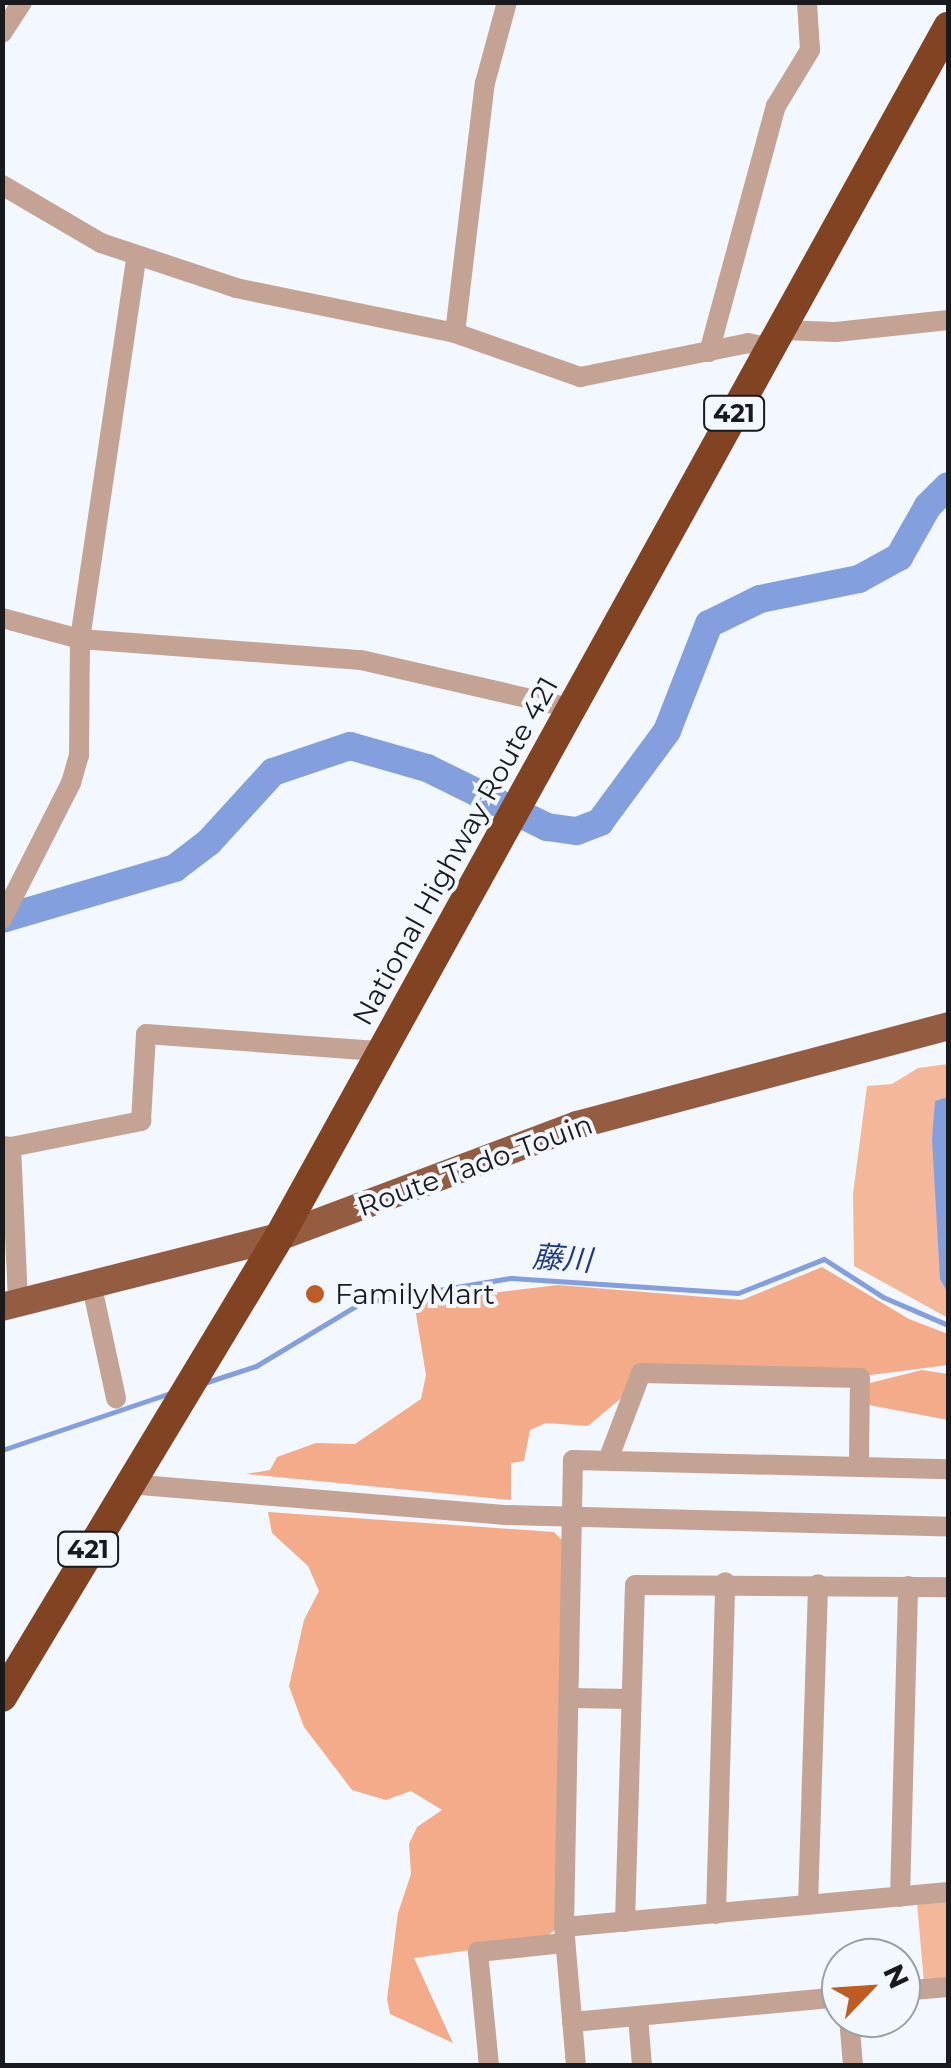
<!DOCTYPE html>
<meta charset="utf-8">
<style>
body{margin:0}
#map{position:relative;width:951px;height:2068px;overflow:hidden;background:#f3f7ff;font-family:Montserrat,"Noto Sans JP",sans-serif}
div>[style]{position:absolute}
.green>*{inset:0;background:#f5b799}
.forest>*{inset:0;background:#f4ab89}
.water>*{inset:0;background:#849fde}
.stream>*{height:5px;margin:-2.5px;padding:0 2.5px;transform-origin:2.5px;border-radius:2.5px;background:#849fde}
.river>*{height:28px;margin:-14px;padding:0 14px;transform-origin:14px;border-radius:14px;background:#849fde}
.minor>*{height:20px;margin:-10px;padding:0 10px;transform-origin:10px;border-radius:10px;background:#c4a394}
.major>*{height:28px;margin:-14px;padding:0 14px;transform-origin:14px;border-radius:14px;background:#945d42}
.highway>*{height:30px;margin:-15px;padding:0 15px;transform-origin:15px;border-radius:15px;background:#824322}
.dots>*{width:28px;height:28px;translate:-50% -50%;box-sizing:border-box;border:5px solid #f3f7ff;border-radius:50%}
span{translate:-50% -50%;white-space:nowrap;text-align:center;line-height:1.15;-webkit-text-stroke:8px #f3f7ff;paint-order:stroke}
.shield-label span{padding:2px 8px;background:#f3f7ff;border:2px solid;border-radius:8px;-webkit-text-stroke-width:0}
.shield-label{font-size:25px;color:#191a1d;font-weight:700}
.street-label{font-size:28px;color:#191a1d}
.poi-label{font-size:28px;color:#191a1d}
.left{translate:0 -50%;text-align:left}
.water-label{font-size:30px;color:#203982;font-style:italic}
.frame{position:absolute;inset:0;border:5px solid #191a1d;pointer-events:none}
.north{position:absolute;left:821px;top:1938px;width:100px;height:100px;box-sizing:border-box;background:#f3f7ff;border:2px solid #9c9fa5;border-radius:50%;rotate:65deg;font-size:28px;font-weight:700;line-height:40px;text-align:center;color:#191a1d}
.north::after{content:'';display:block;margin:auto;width:35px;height:45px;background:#bf5c24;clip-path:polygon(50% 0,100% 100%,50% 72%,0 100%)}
</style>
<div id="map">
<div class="green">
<div style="clip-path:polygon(948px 1064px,948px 1318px,854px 1266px,853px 1194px,867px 1086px,892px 1084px,918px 1068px)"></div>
<div style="clip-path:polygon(948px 1899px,948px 1980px,924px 1983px,917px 1903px)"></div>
</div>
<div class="forest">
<div style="clip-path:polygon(822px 1267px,909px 1319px,948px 1334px,948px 1365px,871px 1375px,638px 1366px,626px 1394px,588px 1426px,546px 1423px,530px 1430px,524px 1461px,511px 1463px,511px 1500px,246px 1474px,270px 1470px,277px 1457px,316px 1443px,355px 1444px,421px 1399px,426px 1375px,414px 1302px,558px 1285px,742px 1300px)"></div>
<div style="clip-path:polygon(922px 1370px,948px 1374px,948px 1420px,869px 1405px,866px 1384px)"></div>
<div style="clip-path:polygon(268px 1512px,554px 1532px,566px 1544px,555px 1930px,542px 1940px,414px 1958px,453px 2043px,390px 2014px,387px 1999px,398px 1913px,411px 1874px,409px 1844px,417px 1827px,442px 1810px,411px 1791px,386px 1800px,352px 1790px,304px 1727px,289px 1686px,304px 1620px,319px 1591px,308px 1566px,272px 1533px)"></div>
</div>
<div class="water">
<div style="clip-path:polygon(948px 1097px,948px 1293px,940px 1279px,932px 1139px,935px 1101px)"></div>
</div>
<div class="stream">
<div style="left:204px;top:1383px;width:55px;rotate:-18.1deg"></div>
<div style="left:256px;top:1366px;width:122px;rotate:-31deg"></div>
<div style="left:361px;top:1303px;width:152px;rotate:-9.5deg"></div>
<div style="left:511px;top:1278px;width:227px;rotate:3.8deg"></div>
<div style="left:738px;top:1293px;width:92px;rotate:-21.6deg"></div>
<div style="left:824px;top:1259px;width:70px;rotate:32.8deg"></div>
<div style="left:883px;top:1297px;width:71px;rotate:23.3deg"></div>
<div style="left:2px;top:1450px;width:177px;rotate:-18.7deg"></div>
</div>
<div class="river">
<div style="left:2px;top:919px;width:180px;rotate:-16.4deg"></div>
<div style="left:175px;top:868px;width:43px;rotate:-37.4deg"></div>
<div style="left:209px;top:842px;width:95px;rotate:-47.6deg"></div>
<div style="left:273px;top:772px;width:81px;rotate:-18.7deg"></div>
<div style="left:350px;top:746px;width:80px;rotate:15.9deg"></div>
<div style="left:427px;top:768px;width:134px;rotate:26.2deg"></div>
<div style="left:547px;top:827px;width:30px;rotate:8deg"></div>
<div style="left:577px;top:831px;width:25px;rotate:-21deg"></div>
<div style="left:600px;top:822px;width:113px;rotate:-53.6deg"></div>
<div style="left:667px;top:731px;width:115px;rotate:-68.6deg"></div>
<div style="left:709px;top:624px;width:57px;rotate:-26.1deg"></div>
<div style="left:760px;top:599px;width:101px;rotate:-11.4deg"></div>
<div style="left:859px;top:579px;width:46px;rotate:-28.8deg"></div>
<div style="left:899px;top:557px;width:59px;rotate:-60.4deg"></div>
<div style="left:928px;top:506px;width:28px;rotate:-45deg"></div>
</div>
<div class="minor">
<div style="left:2px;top:33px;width:37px;rotate:-57deg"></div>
<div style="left:2px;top:185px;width:115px;rotate:30.4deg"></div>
<div style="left:101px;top:243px;width:142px;rotate:18.4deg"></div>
<div style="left:236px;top:288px;width:224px;rotate:11.6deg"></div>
<div style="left:455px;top:333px;width:133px;rotate:19.4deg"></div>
<div style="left:580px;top:377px;width:171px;rotate:-11.4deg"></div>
<div style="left:748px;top:343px;width:24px;rotate:12deg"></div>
<div style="left:781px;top:330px;width:55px;rotate:2.1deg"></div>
<div style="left:836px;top:332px;width:113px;rotate:-6.1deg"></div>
<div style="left:455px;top:333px;width:252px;rotate:-83.2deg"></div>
<div style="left:485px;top:83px;width:84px;rotate:-74.8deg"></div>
<div style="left:709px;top:352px;width:255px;rotate:-74.8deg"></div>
<div style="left:776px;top:106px;width:66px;rotate:-58.7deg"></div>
<div style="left:810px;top:50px;width:48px;rotate:-93.6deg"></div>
<div style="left:2px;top:618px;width:81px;rotate:15.1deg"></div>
<div style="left:80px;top:639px;width:282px;rotate:4.3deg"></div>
<div style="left:361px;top:660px;width:215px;rotate:12.9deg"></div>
<div style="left:2px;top:919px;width:153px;rotate:-63.1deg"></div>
<div style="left:71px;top:783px;width:29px;rotate:-74deg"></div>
<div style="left:79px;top:755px;width:116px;rotate:-89.5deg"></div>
<div style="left:80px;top:639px;width:388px;rotate:-81.6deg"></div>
<div style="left:2px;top:1146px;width:9px;rotate:6deg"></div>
<div style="left:11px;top:1147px;width:157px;rotate:87.4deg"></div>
<div style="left:11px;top:1147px;width:133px;rotate:-11.3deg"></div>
<div style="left:141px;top:1121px;width:87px;rotate:-86.7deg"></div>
<div style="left:146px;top:1034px;width:235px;rotate:4.2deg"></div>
<div style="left:92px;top:1287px;width:114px;rotate:77.8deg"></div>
<div style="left:608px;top:1460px;width:93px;rotate:-69.2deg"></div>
<div style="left:641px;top:1373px;width:219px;rotate:1.3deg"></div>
<div style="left:860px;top:1378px;width:88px;rotate:90.7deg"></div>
<div style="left:128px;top:1484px;width:377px;rotate:4.7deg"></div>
<div style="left:504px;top:1515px;width:444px;rotate:1.5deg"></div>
<div style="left:570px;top:1698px;width:61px;rotate:0.9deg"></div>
<div style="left:900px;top:1897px;width:311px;rotate:-88.5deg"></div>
<div style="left:808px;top:1905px;width:321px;rotate:-88.2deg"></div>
<div style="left:716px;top:1914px;width:332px;rotate:-88.4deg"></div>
<div style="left:625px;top:1922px;width:337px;rotate:-88.3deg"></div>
<div style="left:635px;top:1585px;width:313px;rotate:0.4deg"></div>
<div style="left:564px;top:1927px;width:386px;rotate:-5.2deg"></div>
<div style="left:901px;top:1991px;width:47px;rotate:-4.9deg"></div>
<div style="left:638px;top:2017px;width:49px;rotate:85.3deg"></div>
<div style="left:849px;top:2018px;width:48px;rotate:85.2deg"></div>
<div style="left:572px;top:2022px;width:270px;rotate:-5.3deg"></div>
<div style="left:489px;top:2066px;width:115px;rotate:-95.5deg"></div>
<div style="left:478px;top:1952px;width:86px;rotate:-6deg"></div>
<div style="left:576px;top:2066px;width:140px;rotate:-94.9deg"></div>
<div style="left:564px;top:1927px;width:467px;rotate:-88.9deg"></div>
<div style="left:573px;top:1460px;width:375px;rotate:1.4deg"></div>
</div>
<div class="major">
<div style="left:2px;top:1307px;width:286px;rotate:-14.2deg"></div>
<div style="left:279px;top:1237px;width:318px;rotate:-20.6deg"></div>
<div style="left:577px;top:1125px;width:384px;rotate:-14.9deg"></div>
</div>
<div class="highway">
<div style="left:2px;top:1697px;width:537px;rotate:-58.94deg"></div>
<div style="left:279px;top:1237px;width:1383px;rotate:-61.06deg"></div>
</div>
<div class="dots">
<div style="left:315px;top:1294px;background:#bf5c24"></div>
</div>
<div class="shield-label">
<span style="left:734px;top:413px">421</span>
<span style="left:88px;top:1549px">421</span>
</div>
<div class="street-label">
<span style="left:455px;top:851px;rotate:-61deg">National Highway Route 421</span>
<span style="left:475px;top:1165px;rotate:-20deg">Route Tado-Touin</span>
</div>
<div class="poi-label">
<span class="left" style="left:335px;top:1294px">FamilyMart</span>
</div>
<div class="water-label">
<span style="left:562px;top:1259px;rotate:4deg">藤川</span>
</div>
<div class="frame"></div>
<div class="north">N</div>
</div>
